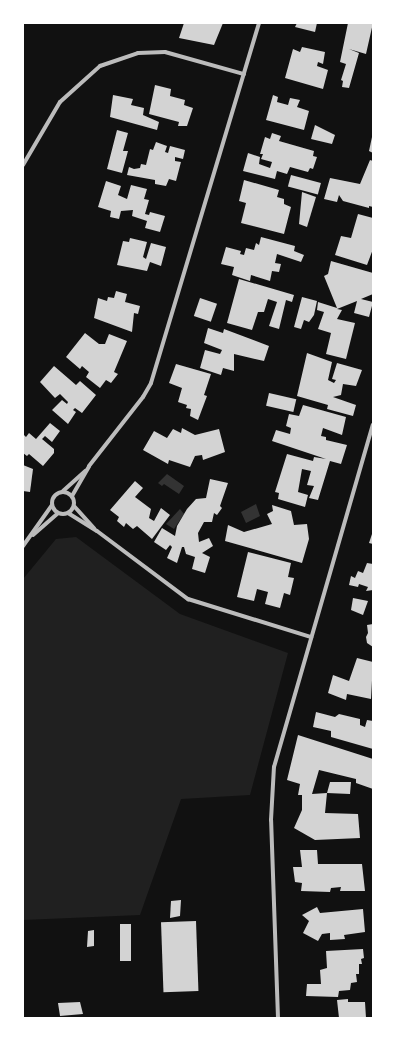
<!DOCTYPE html>
<style>
body{margin:0}
#map{position:relative;width:396px;height:1041px;overflow:hidden;background:#111;font-family:Poppins,sans-serif}
div>[style]{position:absolute}
.green>*{inset:0;background:#202020}
.water>*{inset:0;background:#333}
.building>*{inset:0;background:#d3d3d3;transform-origin:0 0}
.minor>*{height:4px;margin:-2px;padding:0 2px;transform-origin:2px;border-radius:2px;background:#bcbcbc}
.minor>.ring{margin:-2px;padding:0;box-sizing:content-box;background:none;border:4px solid #bcbcbc;border-radius:50%}
span{translate:-50% -50%;white-space:nowrap;text-align:center;line-height:1.15;-webkit-text-stroke:3px #fff;paint-order:stroke}
.frame{position:absolute;inset:0;border:24px solid #fff;pointer-events:none}
</style>
<div id="map">
<div class="green">
<div style="clip-path:polygon(76px 537px,180px 614px,288px 653px,250px 795px,181px 799px,140px 915px,23px 920px,23px 579px,56px 539px)"></div>
</div>
<div class="water">
<div style="clip-path:polygon(167px 474px,184px 486px,179px 494px,164px 484px,162px 486px,158px 483px)"></div>
<div style="clip-path:polygon(256px 504px,260px 516px,246px 523px,241px 512px)"></div>
<div style="clip-path:polygon(180px 509px,184px 514px,174px 529px,166px 524px)"></div>
</div>
<div class="building">
<div style="clip-path:polygon(184px 23px,223px 23px,214px 45px,179px 38px)"></div>
<div style="clip-path:polygon(297px 23px,317px 23px,315px 32px,295px 27px)"></div>
<div style="clip-path:polygon(348px 23px,373px 23px,366px 54px,349px 49px,359px 53px,349px 88px,342px 87px,343px 81px,341px 80px,346px 64px,340px 62px)"></div>
<div style="clip-path:polygon(302px 47px,325px 52px,323px 64px,318px 62px,317px 66px,328px 70px,323px 89px,285px 78px,293px 49px,300px 52px)"></div>
<div style="clip-path:polygon(155px 85px,171px 89px,170px 96px,185px 100px,184px 105px,193px 108px,187px 126px,178px 126px,179px 122px,149px 114px)"></div>
<div style="clip-path:polygon(113px 95px,133px 99px,131px 105px,144px 108px,143px 115px,159px 122px,157px 130px,110px 117px)"></div>
<div style="clip-path:polygon(273px 95px,278px 97px,277px 102px,288px 105px,290px 98px,300px 100px,297px 107px,309px 111px,304px 130px,266px 120px)"></div>
<div style="clip-path:polygon(315px 125px,335px 135px,332px 144px,311px 139px)"></div>
<div style="clip-path:polygon(117px 130px,128px 133px,123px 151px,128px 151px,122px 173px,107px 169px)"></div>
<div style="clip-path:polygon(272px 133px,281px 136px,279px 141px,314px 151px,313px 156px,317px 157px,313px 169px,310px 168px,308px 172px,290px 167px,287px 174px,277px 171px,275px 179px,243px 171px,248px 153px,260px 157px,259px 164px,270px 168px,272px 162px,261px 159px,263px 154px,260px 154px,265px 137px,270px 139px)"></div>
<div style="clip-path:polygon(372px 137px,373px 137px,373px 153px,369px 151px)"></div>
<div style="clip-path:polygon(156px 142px,167px 146px,165px 152px,168px 153px,170px 146px,185px 150px,183px 159px,175px 157px,175px 161px,181px 162px,176px 181px,169px 179px,166px 186px,155px 184px,155px 180px,127px 175px,129px 167px,134px 169px,140px 168px,141px 164px,146px 165px,150px 149px,153px 150px)"></div>
<div style="clip-path:polygon(370px 160px,373px 161px,373px 207px,369px 206px,369px 208px,343px 201px,339px 195px,337px 202px,324px 199px,330px 178px,360px 184px)"></div>
<div style="left:291px;top:175px;width:31px;height:12px;rotate:15deg"></div>
<div style="clip-path:polygon(244px 180px,279px 190px,277px 197px,284px 199px,284px 204px,291px 207px,284px 234px,241px 223px,246px 203px,239px 201px)"></div>
<div style="clip-path:polygon(106px 181px,121px 186px,118px 195px,127px 199px,131px 185px,147px 189px,144px 199px,149px 200px,145px 214px,149px 215px,150px 212px,165px 216px,160px 232px,145px 228px,147px 221px,132px 216px,133px 210px,121px 211px,119px 219px,110px 217px,111px 211px,98px 207px)"></div>
<div style="clip-path:polygon(302px 192px,316px 197px,307px 227px,299px 224px)"></div>
<div style="clip-path:polygon(358px 214px,373px 218px,373px 249px,367px 265px,335px 255px,341px 236px,351px 238px)"></div>
<div style="clip-path:polygon(261px 237px,295px 246px,294px 251px,304px 255px,301px 262px,277px 254px,275px 263px,281px 264px,279px 272px,272px 271px,270px 281px,251px 275px,250px 281px,232px 275px,234px 267px,221px 264px,226px 247px,241px 251px,240px 254px,244px 255px,246px 248px,254px 250px,256px 243px,259px 245px)"></div>
<div style="clip-path:polygon(130px 238px,147px 242px,143px 257px,146px 259px,151px 243px,166px 247px,161px 266px,150px 262px,147px 271px,117px 265px,123px 241px,129px 242px)"></div>
<div style="clip-path:polygon(331px 261px,373px 273px,373px 294px,361px 299px,373px 302px,369px 317px,354px 313px,357px 301px,337px 309px,342px 310px,337px 319px,355px 323px,346px 359px,326px 354px,331px 333px,318px 329px,324px 312px,317px 310px,318px 302px,337px 308px,324px 276px,328px 274px)"></div>
<div style="clip-path:polygon(239px 279px,294px 295px,292px 302px,286px 300px,279px 329px,269px 326px,277px 302px,268px 299px,264px 312px,258px 312px,252px 330px,227px 323px)"></div>
<div style="clip-path:polygon(116px 291px,127px 294px,125px 302px,140px 306px,138px 314px,134px 313px,132px 332px,94px 318px,98px 298px,107px 301px,108px 297px,114px 298px)"></div>
<div style="clip-path:polygon(302px 297px,317px 301px,314px 315px,309px 322px,304px 320px,301px 329px,294px 327px)"></div>
<div style="left:200px;top:298px;width:18px;height:19px;rotate:19deg"></div>
<div style="clip-path:polygon(208px 328px,223px 333px,224px 329px,269px 346px,264px 361px,234px 354px,234px 371px,223px 368px,221px 375px,200px 368px,205px 350px,220px 354px,222px 350px,204px 343px)"></div>
<div style="clip-path:polygon(85px 333px,99px 344px,105px 344px,109px 334px,127px 341px,114px 372px,118px 374px,111px 383px,106px 380px,100px 388px,86px 377px,89px 372px,82px 366px,80px 369px,66px 357px)"></div>
<div style="clip-path:polygon(307px 353px,332px 362px,328px 380px,334px 383px,336px 380px,332px 379px,337px 363px,362px 370px,356px 386px,343px 384px,341px 395px,333px 397px,356px 405px,353px 416px,327px 409px,328px 405px,297px 396px)"></div>
<div style="clip-path:polygon(176px 364px,211px 374px,204px 395px,207px 396px,198px 420px,190px 416px,191px 409px,186px 408px,187px 405px,178px 402px,182px 388px,169px 383px)"></div>
<div style="clip-path:polygon(54px 366px,76px 385px,80px 381px,96px 395px,82px 413px,75px 408px,73px 410px,76px 412px,68px 424px,52px 410px,62px 400px,67px 404px,68px 402px,60px 394px,55px 398px,40px 382px)"></div>
<div style="left:269px;top:393px;width:28px;height:13px;rotate:13deg"></div>
<div style="clip-path:polygon(303px 405px,346px 417px,342px 435px,323px 428px,321px 436px,326px 437px,326px 440px,347px 445px,341px 464px,330px 461px,318px 500px,309px 498px,314px 486px,307px 485px,311px 471px,302px 469px,298px 492px,308px 495px,305px 507px,278px 499px,279px 493px,275px 492px,287px 454px,313px 461px,314px 457px,326px 459px,272px 441px,276px 430px,290px 434px,291px 428px,286px 426px,289px 414px,299px 416px)"></div>
<div style="clip-path:polygon(50px 423px,60px 431px,52px 442px,45px 436px,42px 439px,54px 449px,54px 453px,43px 466px,29px 454px,27px 456px,23px 453px,23px 434px,26px 437px,29px 433px,36px 439px)"></div>
<div style="clip-path:polygon(182px 428px,195px 435px,219px 429px,225px 452px,203px 460px,202px 455px,195px 456px,190px 467px,169px 460px,168px 464px,143px 450px,154px 431px,167px 438px,173px 429px,181px 433px)"></div>
<div style="clip-path:polygon(23px 465px,33px 469px,30px 492px,23px 491px)"></div>
<div style="clip-path:polygon(210px 479px,228px 483px,220px 506px,222px 508px,217px 515px,214px 513px,212px 522px,204px 522px,198px 533px,199px 542px,209px 538px,213px 546px,202px 553px,210px 557px,205px 573px,192px 569px,195px 557px,186px 554px,184px 547px,182px 547px,177px 563px,167px 558px,172px 547px,170px 545px,166px 550px,154px 542px,162px 528px,175px 536px,177px 526px,187px 509px,196px 499px,206px 498px)"></div>
<div style="clip-path:polygon(135px 481px,143px 488px,135px 497px,151px 509px,149px 518px,154px 521px,161px 508px,170px 515px,152px 539px,137px 526px,133px 529px,126px 523px,124px 527px,117px 521px,119px 517px,110px 510px)"></div>
<div style="clip-path:polygon(272px 505px,291px 511px,294px 525px,307px 524px,309px 539px,302px 563px,225px 541px,228px 525px,244px 532px,272px 524px,267px 514px,273px 511px)"></div>
<div style="clip-path:polygon(373px 531px,373px 544px,369px 543px)"></div>
<div style="clip-path:polygon(248px 552px,291px 563px,288px 577px,294px 578px,290px 595px,284px 593px,280px 608px,265px 604px,268px 592px,257px 589px,254px 601px,237px 597px)"></div>
<div style="clip-path:polygon(367px 563px,373px 564px,373px 590px,366px 591px,368px 587px,359px 584px,358px 587px,349px 585px,351px 576px,355px 578px,358px 571px,363px 573px)"></div>
<div style="clip-path:polygon(353px 598px,368px 601px,363px 615px,351px 610px)"></div>
<div style="clip-path:polygon(373px 624px,373px 647px,367px 643px,366px 637px,368px 633px,367px 625px)"></div>
<div style="clip-path:polygon(357px 658px,373px 662px,371px 699px,347px 694px,346px 700px,328px 693px,333px 675px,349px 681px)"></div>
<div style="clip-path:polygon(316px 712px,335px 717px,339px 714px,360px 719px,360px 725px,365px 727px,367px 720px,373px 721px,373px 749px,331px 737px,331px 731px,313px 727px)"></div>
<div style="clip-path:polygon(298px 735px,373px 759px,373px 789px,356px 783px,356px 779px,319px 770px,312px 794px,327px 793px,330px 782px,351px 782px,350px 794px,327px 793px,325px 813px,358px 814px,360px 838px,315px 840px,294px 828px,302px 810px,302px 795px,298px 795px,300px 784px,287px 780px)"></div>
<div style="clip-path:polygon(300px 850px,317px 850px,318px 864px,362px 864px,365px 891px,340px 891px,341px 887px,331px 888px,330px 892px,301px 891px,302px 883px,295px 882px,293px 867px,302px 867px)"></div>
<div style="clip-path:polygon(181px 900px,180px 916px,170px 918px,171px 901px)"></div>
<div style="clip-path:polygon(317px 907px,320px 913px,363px 909px,365px 932px,344px 935px,345px 939px,330px 940px,330px 933px,322px 934px,318px 941px,303px 933px,309px 921px,302px 915px)"></div>
<div style="left:196px;top:921px;width:70px;height:35px;rotate:88deg"></div>
<div style="left:120px;top:924px;width:11px;height:37px"></div>
<div style="clip-path:polygon(94px 930px,94px 946px,87px 947px,88px 931px)"></div>
<div style="clip-path:polygon(363px 949px,364px 958px,361px 959px,362px 964px,359px 964px,359px 974px,356px 974px,357px 982px,351px 983px,350px 990px,339px 991px,338px 997px,306px 996px,307px 984px,321px 984px,320px 970px,327px 968px,326px 951px)"></div>
<div style="clip-path:polygon(348px 999px,348px 1002px,365px 1002px,366px 1018px,339px 1018px,337px 1000px)"></div>
<div style="clip-path:polygon(80px 1002px,83px 1014px,60px 1016px,58px 1003px)"></div>
</div>
<div class="minor">
<div style="left:23px;top:165px;width:73px;rotate:-59.6deg"></div>
<div style="left:60px;top:102px;width:54px;rotate:-42deg"></div>
<div style="left:100px;top:66px;width:40px;rotate:-18.9deg"></div>
<div style="left:138px;top:53px;width:27px;rotate:-2deg"></div>
<div style="left:165px;top:52px;width:82px;rotate:15.6deg"></div>
<div style="left:63px;top:491px;width:30px;rotate:-42deg"></div>
<div class="ring" style="left:52px;top:492px;width:18px;height:18px"></div>
<div style="left:72px;top:496px;width:34px;rotate:-60deg"></div>
<div style="left:89px;top:466px;width:88px;rotate:-52deg"></div>
<div style="left:143px;top:397px;width:16px;rotate:-60deg"></div>
<div style="left:151px;top:383px;width:376px;rotate:-73.3deg"></div>
<div style="left:74px;top:506px;width:30px;rotate:48deg"></div>
<div style="left:68px;top:513px;width:34px;rotate:32deg"></div>
<div style="left:97px;top:531px;width:114px;rotate:36.8deg"></div>
<div style="left:188px;top:599px;width:129px;rotate:17.2deg"></div>
<div style="left:33px;top:535px;width:33px;rotate:-41deg"></div>
<div style="left:23px;top:546px;width:50px;rotate:-54.7deg"></div>
<div style="left:278px;top:1018px;width:198px;rotate:-92deg"></div>
<div style="left:271px;top:820px;width:53px;rotate:-86.8deg"></div>
<div style="left:274px;top:767px;width:356px;rotate:-73.9deg"></div>
</div>
<div class="frame"></div>
</div>
